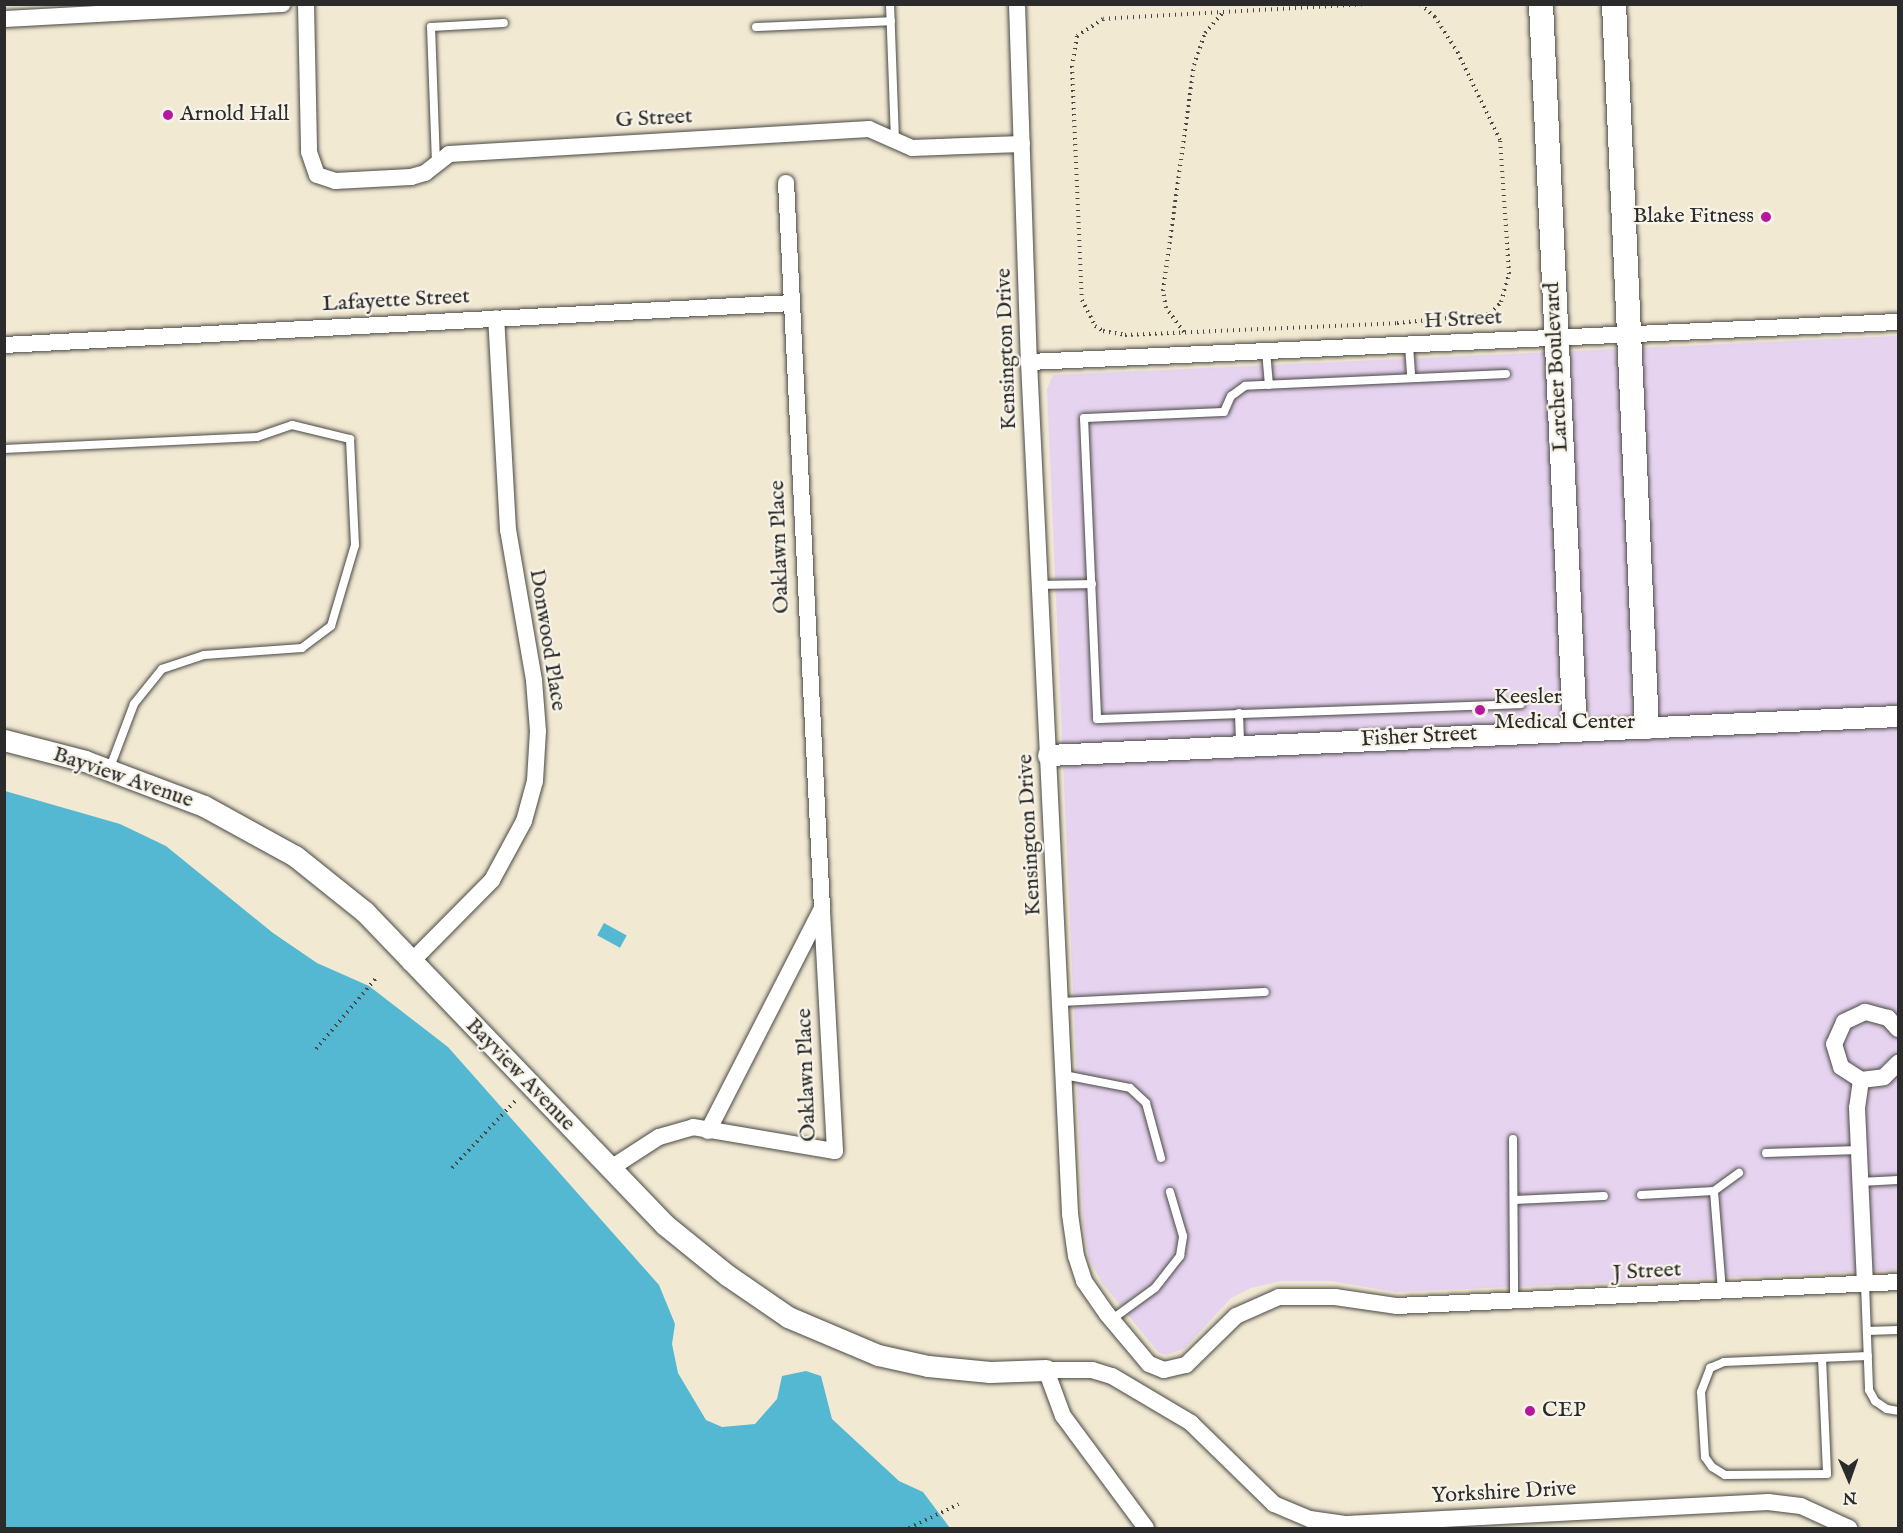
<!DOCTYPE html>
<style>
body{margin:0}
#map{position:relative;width:1903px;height:1533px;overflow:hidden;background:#f1e9d2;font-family:"IM FELL English",serif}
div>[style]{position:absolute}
.built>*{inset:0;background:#e6d3f0}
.water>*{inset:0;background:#54b8d2;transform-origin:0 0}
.path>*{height:4px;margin-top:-2px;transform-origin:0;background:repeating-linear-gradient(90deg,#494844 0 1.5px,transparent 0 6px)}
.roads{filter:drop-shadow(0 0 2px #494844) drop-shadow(0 0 2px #494844)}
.service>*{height:8px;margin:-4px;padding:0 4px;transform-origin:4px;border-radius:4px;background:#fff}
.minor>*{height:16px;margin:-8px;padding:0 8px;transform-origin:8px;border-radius:8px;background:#fff}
.tertiary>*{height:21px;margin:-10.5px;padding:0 10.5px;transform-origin:10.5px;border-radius:10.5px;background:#fff}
.secondary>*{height:24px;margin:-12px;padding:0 12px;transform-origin:12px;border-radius:12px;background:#fff}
.dots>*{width:16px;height:16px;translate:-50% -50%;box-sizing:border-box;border:3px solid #f7f3e8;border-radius:50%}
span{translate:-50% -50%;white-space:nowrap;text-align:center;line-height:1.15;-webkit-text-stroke:4.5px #f7f3e8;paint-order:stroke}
.poi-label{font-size:22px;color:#2b2b2b}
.left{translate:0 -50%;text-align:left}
.right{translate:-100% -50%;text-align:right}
.street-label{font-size:22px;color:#2b2b2b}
.frame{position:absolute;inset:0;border:6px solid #2b2b2b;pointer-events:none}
.north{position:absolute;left:1819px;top:1449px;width:60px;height:60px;-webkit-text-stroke:4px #f7f3e8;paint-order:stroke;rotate:178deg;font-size:16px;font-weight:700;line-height:24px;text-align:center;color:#2b2b2b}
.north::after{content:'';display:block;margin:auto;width:21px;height:27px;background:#2b2b2b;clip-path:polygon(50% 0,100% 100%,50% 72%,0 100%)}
</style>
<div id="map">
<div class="built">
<div style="clip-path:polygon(1898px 336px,1898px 1270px,1396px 1292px,1331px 1281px,1281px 1281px,1251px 1288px,1231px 1298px,1185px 1348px,1167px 1355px,1159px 1353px,1103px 1284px,1089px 1259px,1083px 1222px,1047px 389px,1053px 375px)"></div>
</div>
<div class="water">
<div style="clip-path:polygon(5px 791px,120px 824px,166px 846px,273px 933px,317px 963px,369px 986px,448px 1047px,659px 1285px,675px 1324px,672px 1344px,678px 1373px,706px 1420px,722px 1427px,755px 1424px,777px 1399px,782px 1376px,806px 1371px,821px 1376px,832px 1419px,899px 1481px,923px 1492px,950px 1528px,5px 1528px)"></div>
<div style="left:604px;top:923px;width:26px;height:14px;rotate:29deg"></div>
</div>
<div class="path">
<div style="left:1368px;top:4px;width:265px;rotate:176.8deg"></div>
<div style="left:1103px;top:19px;width:31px;rotate:147deg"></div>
<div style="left:1077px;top:36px;width:30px;rotate:99deg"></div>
<div style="left:1072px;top:66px;width:234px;rotate:87.6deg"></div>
<div style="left:1082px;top:300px;width:29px;rotate:63deg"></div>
<div style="left:1095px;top:326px;width:9px;rotate:32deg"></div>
<div style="left:1103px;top:331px;width:22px;rotate:10deg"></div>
<div style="left:1125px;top:335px;width:272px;rotate:-2.5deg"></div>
<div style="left:1397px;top:323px;width:93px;rotate:-5.5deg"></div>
<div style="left:1490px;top:314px;width:16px;rotate:-47deg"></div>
<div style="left:1501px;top:302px;width:29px;rotate:-74deg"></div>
<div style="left:1509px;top:274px;width:134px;rotate:-93.8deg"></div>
<div style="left:1500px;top:140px;width:97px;rotate:-115.8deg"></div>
<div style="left:1458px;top:53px;width:43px;rotate:-122.6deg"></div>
<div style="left:1435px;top:17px;width:20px;rotate:-139deg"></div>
<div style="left:1184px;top:332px;width:30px;rotate:-127deg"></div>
<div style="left:1166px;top:308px;width:17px;rotate:-100deg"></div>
<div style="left:1163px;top:291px;width:228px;rotate:-82.2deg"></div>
<div style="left:1194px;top:65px;width:34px;rotate:-71deg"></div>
<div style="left:1205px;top:33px;width:28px;rotate:-49deg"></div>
<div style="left:316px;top:1049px;width:94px;rotate:-49.7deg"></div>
<div style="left:452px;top:1168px;width:95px;rotate:-46.7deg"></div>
<div style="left:909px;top:1528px;width:55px;rotate:-25.6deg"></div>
</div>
<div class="roads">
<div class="service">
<div style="left:890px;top:4px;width:134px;rotate:87.9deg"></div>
<div style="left:756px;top:27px;width:135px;rotate:-2.5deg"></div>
<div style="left:436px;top:163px;width:136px;rotate:-92.1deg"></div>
<div style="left:431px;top:27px;width:73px;rotate:-3.1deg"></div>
<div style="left:1409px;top:345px;width:32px;rotate:86deg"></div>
<div style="left:1266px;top:351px;width:34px;rotate:85deg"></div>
<div style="left:1506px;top:374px;width:261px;rotate:177.4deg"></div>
<div style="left:1245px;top:386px;width:17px;rotate:144deg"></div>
<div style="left:1231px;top:396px;width:17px;rotate:114deg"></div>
<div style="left:1224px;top:412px;width:140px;rotate:177.5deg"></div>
<div style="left:1084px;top:418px;width:301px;rotate:87.5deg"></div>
<div style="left:1097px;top:719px;width:424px;rotate:-2deg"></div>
<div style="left:4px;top:449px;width:253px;rotate:-2.7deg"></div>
<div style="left:257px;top:437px;width:37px;rotate:-19deg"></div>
<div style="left:292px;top:425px;width:60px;rotate:13.6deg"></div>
<div style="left:350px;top:439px;width:106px;rotate:87.3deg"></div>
<div style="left:355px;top:545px;width:84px;rotate:106.5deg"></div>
<div style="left:331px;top:626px;width:36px;rotate:143deg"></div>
<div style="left:302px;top:648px;width:98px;rotate:175.9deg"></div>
<div style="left:204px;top:655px;width:44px;rotate:161.6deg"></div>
<div style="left:162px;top:669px;width:45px;rotate:128.7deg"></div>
<div style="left:134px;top:704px;width:71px;rotate:110.7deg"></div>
<div style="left:1040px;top:585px;width:52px;rotate:-1.1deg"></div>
<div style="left:1239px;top:713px;width:32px;rotate:88deg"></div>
<div style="left:1060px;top:1002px;width:205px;rotate:-2.8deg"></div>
<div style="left:1064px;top:1075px;width:67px;rotate:11.1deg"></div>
<div style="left:1130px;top:1088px;width:22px;rotate:43deg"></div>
<div style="left:1146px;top:1103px;width:57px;rotate:74.7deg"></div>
<div style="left:1513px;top:1139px;width:162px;rotate:89.6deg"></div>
<div style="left:1766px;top:1153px;width:93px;rotate:-1.8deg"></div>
<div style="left:1860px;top:1182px;width:38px;rotate:-3deg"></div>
<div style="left:1641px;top:1195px;width:73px;rotate:-3.1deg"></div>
<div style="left:1514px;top:1200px;width:90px;rotate:-2.5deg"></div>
<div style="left:1865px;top:1284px;width:106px;rotate:87.8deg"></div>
<div style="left:1869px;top:1390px;width:13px;rotate:61deg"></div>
<div style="left:1875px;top:1401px;width:14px;rotate:34deg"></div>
<div style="left:1887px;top:1409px;width:11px;rotate:10deg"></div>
<div style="left:1722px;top:1291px;width:100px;rotate:-94.6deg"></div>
<div style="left:1714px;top:1191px;width:31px;rotate:-36deg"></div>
<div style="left:1111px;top:1320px;width:54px;rotate:-36deg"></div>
<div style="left:1155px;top:1288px;width:41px;rotate:-52deg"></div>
<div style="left:1180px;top:1256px;width:20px;rotate:-81deg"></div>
<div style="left:1183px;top:1236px;width:46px;rotate:-106.5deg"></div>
<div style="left:1867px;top:1331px;width:31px;rotate:-2deg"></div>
<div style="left:1822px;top:1358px;width:116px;rotate:87.5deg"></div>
<div style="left:1827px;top:1474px;width:102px;rotate:179.4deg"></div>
<div style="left:1725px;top:1475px;width:15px;rotate:-148deg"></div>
<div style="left:1712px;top:1467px;width:12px;rotate:-125deg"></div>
<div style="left:1705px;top:1457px;width:65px;rotate:-93.5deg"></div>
<div style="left:1701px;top:1392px;width:26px;rotate:-69deg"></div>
<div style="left:1710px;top:1368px;width:15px;rotate:-23deg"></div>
<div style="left:1724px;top:1362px;width:144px;rotate:-2.4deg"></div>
</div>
<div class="minor">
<div style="left:306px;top:4px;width:148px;rotate:88.8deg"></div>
<div style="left:309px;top:152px;width:24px;rotate:71deg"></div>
<div style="left:317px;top:175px;width:19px;rotate:18deg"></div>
<div style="left:335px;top:181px;width:76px;rotate:-3deg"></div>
<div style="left:411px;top:177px;width:15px;rotate:-16deg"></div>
<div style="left:425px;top:173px;width:31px;rotate:-38deg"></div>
<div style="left:449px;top:154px;width:421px;rotate:-3.4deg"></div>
<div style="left:869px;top:129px;width:47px;rotate:23.8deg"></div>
<div style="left:912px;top:148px;width:110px;rotate:-2.1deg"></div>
<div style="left:1017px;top:4px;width:358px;rotate:88.1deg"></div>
<div style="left:1029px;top:362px;width:853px;rotate:87.24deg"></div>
<div style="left:1070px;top:1214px;width:42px;rotate:81.9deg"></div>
<div style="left:1076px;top:1256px;width:26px;rotate:72deg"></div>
<div style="left:1084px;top:1281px;width:40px;rotate:55.1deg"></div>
<div style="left:1107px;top:1314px;width:65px;rotate:50deg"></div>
<div style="left:1149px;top:1364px;width:16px;rotate:22deg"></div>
<div style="left:1164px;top:1370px;width:23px;rotate:-13deg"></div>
<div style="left:1186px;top:1365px;width:70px;rotate:-44.4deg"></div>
<div style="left:1236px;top:1316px;width:47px;rotate:-23.8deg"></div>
<div style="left:1279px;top:1297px;width:56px"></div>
<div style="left:1335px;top:1297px;width:63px;rotate:8.3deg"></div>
<div style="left:1397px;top:1306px;width:502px;rotate:-2.74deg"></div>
<div style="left:4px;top:19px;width:279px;rotate:-3.1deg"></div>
<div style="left:4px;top:345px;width:788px;rotate:-3.05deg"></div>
<div style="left:1029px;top:362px;width:870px;rotate:-2.64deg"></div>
<div style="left:410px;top:963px;width:117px;rotate:-45.3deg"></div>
<div style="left:492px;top:880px;width:67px;rotate:-61.5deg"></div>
<div style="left:524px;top:821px;width:41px;rotate:-74.6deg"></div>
<div style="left:535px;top:781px;width:50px;rotate:-86.6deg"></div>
<div style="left:538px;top:731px;width:51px;rotate:-94.5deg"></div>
<div style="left:534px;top:680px;width:152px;rotate:-99.8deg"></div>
<div style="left:508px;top:530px;width:212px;rotate:-93.2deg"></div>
<div style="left:1898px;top:1029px;width:15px;rotate:-132deg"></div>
<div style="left:1888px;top:1018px;width:24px;rotate:-165deg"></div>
<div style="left:1865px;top:1012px;width:23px;rotate:155deg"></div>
<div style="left:1844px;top:1022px;width:24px;rotate:114deg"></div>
<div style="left:1834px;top:1044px;width:24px;rotate:73deg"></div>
<div style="left:1841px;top:1067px;width:24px;rotate:33deg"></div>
<div style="left:1861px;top:1080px;width:23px;rotate:-7deg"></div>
<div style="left:1884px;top:1077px;width:20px;rotate:-45deg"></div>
<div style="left:1861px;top:1080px;width:28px;rotate:98deg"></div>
<div style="left:1857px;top:1108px;width:176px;rotate:87.4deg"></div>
<div style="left:708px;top:1131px;width:250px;rotate:-62.9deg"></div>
<div style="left:822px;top:908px;width:726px;rotate:-92.84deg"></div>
<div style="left:611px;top:1168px;width:57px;rotate:-32.9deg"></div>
<div style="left:659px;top:1137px;width:35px;rotate:-16deg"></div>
<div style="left:693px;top:1127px;width:144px;rotate:9.6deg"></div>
<div style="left:835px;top:1151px;width:242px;rotate:-93.1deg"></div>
<div style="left:1146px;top:1528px;width:139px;rotate:-126.5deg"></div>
<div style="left:1063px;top:1416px;width:49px;rotate:-110.3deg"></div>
<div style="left:1046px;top:1370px;width:46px"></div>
<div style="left:1092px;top:1370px;width:21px;rotate:17deg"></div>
<div style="left:1112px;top:1376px;width:92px;rotate:30.7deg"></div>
<div style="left:1191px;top:1423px;width:116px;rotate:44.3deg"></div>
<div style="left:1274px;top:1504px;width:39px;rotate:23deg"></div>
<div style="left:1310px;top:1519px;width:37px;rotate:8deg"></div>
<div style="left:1347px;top:1524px;width:422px;rotate:-3deg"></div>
<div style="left:1768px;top:1502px;width:33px;rotate:7deg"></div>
<div style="left:1801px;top:1506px;width:53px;rotate:24.6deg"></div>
</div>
<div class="tertiary">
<div style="left:4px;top:740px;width:84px;rotate:14.5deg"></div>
<div style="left:85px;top:761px;width:127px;rotate:20.7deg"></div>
<div style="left:204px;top:806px;width:104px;rotate:28.8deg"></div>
<div style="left:295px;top:856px;width:90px;rotate:38.7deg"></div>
<div style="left:365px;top:912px;width:432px;rotate:46.2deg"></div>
<div style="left:664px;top:1224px;width:81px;rotate:39deg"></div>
<div style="left:727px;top:1275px;width:74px;rotate:34.5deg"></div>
<div style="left:788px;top:1317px;width:98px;rotate:22.9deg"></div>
<div style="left:878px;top:1355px;width:51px;rotate:12.4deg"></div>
<div style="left:928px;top:1366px;width:62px;rotate:5.5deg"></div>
<div style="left:990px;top:1372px;width:56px;rotate:-2deg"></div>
<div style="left:1048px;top:755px;width:851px;rotate:-2.63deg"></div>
</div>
<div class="secondary">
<div style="left:1541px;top:4px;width:727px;rotate:87.32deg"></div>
<div style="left:1614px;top:4px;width:724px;rotate:87.39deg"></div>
</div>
</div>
<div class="dots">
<div style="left:168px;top:115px;background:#b5179e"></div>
<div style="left:1766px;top:217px;background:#b5179e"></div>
<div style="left:1480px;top:710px;background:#b5179e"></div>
<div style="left:1530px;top:1411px;background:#b5179e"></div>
</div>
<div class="poi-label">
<span class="left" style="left:180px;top:115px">Arnold Hall</span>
<span class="right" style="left:1754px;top:217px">Blake Fitness</span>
<span class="left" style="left:1494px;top:710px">Keesler<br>Medical Center</span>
<span class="left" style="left:1542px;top:1411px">CEP</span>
</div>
<div class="street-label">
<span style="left:654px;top:119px;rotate:-3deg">G Street</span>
<span style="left:396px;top:301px;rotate:-3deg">Lafayette Street</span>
<span style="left:1463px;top:320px;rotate:-3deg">H Street</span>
<span style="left:1007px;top:349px;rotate:-92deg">Kensington Drive</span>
<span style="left:1557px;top:367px;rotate:-93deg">Larcher Boulevard</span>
<span style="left:780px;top:547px;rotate:-92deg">Oaklawn Place</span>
<span style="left:547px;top:640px;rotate:81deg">Donwood Place</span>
<span style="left:1419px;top:737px;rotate:-3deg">Fisher Street</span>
<span style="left:123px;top:778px;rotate:19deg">Bayview Avenue</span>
<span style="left:1030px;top:835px;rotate:-93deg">Kensington Drive</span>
<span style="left:520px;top:1075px;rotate:46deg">Bayview Avenue</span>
<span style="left:807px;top:1075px;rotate:-92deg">Oaklawn Place</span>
<span style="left:1647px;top:1272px;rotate:-3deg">J Street</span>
<span style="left:1504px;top:1493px;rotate:-3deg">Yorkshire Drive</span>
</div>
<div class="frame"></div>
<div class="north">N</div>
</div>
